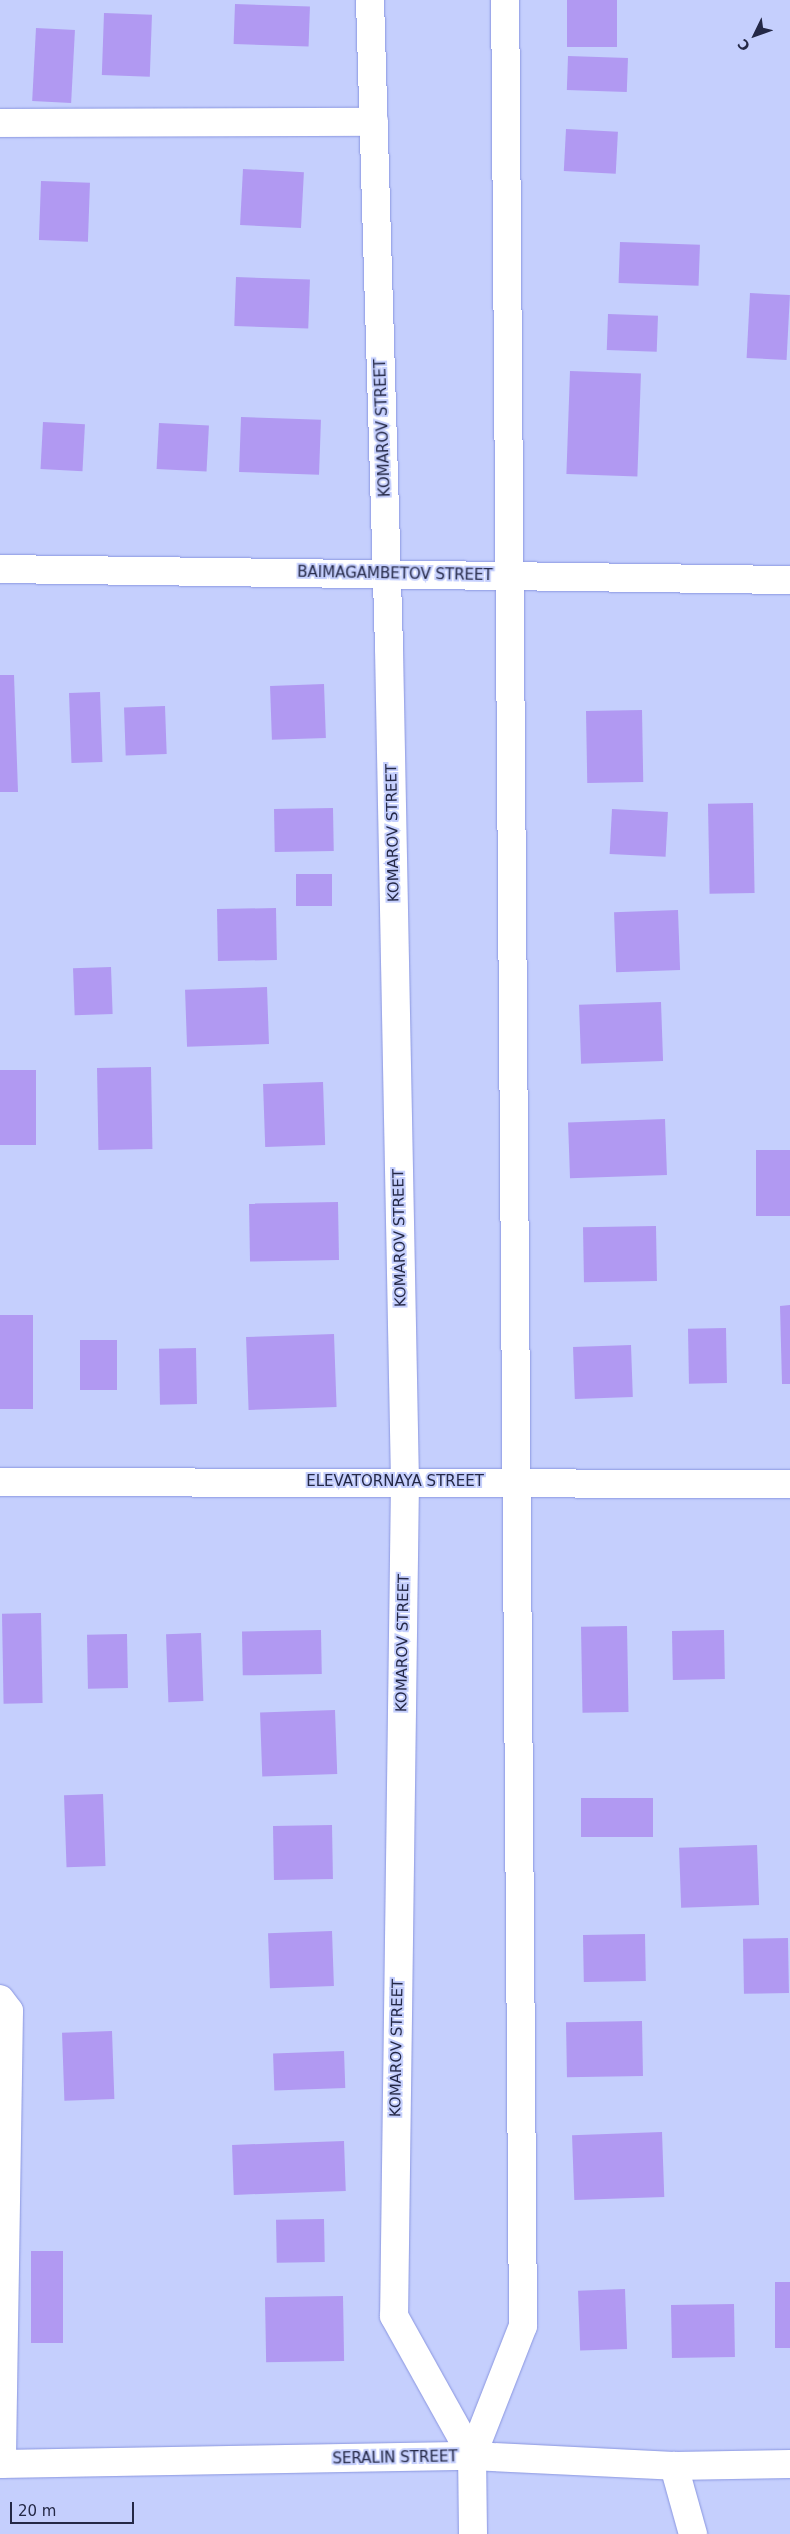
<!DOCTYPE html>
<meta charset="utf-8">
<style>
body{margin:0}
#map{position:relative;width:790px;height:2534px;overflow:hidden;background:#c5cffd;font-family:"DejaVu Sans",sans-serif}
div>[style]{position:absolute}
.building>*{inset:0;background:#b199f2;transform-origin:0 0}
.roads{filter:drop-shadow(0 0 1px #8a96e0) drop-shadow(0 0 1px #8a96e0)}
.minor>*{height:28px;margin:-14px;padding:0 14px;transform-origin:14px;border-radius:14px;background:#fff}
.major>*{height:28px;margin:-14px;padding:0 14px;transform-origin:14px;border-radius:14px;background:#fff}
span{translate:-50% -50%;white-space:nowrap;text-align:center;line-height:1.15;-webkit-text-stroke:4px #c5cffd;paint-order:stroke}
.street-label{font-size:15px;color:#242846}
.north{position:absolute;left:730px;top:10px;width:50px;height:50px;-webkit-text-stroke:4px #c5cffd;paint-order:stroke;rotate:228deg;font-size:14px;font-weight:700;line-height:20px;text-align:center;color:#242846}
.north::after{content:'';display:block;margin:auto;width:18px;height:22px;background:#242846;clip-path:polygon(50% 0,100% 100%,50% 72%,0 100%)}
.scale{position:absolute;left:10px;top:2502px;width:124px;height:22px;box-sizing:border-box;border:2px solid #242846;border-top:0;padding-left:6px;font-size:15px;line-height:18px;white-space:nowrap;color:#242846;-webkit-text-stroke:4px #c5cffd;paint-order:stroke}
</style>
<div id="map">
<div class="building">
<div style="left:567px;top:0;width:50px;height:47px"></div>
<div style="left:235px;top:4px;width:75px;height:40px;rotate:2deg"></div>
<div style="left:104px;top:13px;width:48px;height:62px;rotate:2deg"></div>
<div style="left:36px;top:28px;width:39px;height:73px;rotate:3deg"></div>
<div style="left:568px;top:56px;width:60px;height:34px;rotate:2deg"></div>
<div style="left:566px;top:129px;width:52px;height:42px;rotate:3deg"></div>
<div style="left:243px;top:169px;width:61px;height:56px;rotate:3deg"></div>
<div style="left:41px;top:181px;width:49px;height:59px;rotate:2deg"></div>
<div style="left:620px;top:242px;width:80px;height:41px;rotate:2deg"></div>
<div style="left:236px;top:277px;width:74px;height:49px;rotate:2deg"></div>
<div style="left:750px;top:293px;width:40px;height:65px;rotate:3deg"></div>
<div style="left:608px;top:314px;width:50px;height:36px;rotate:2deg"></div>
<div style="left:570px;top:371px;width:71px;height:103px;rotate:2deg"></div>
<div style="left:241px;top:417px;width:80px;height:55px;rotate:2deg"></div>
<div style="left:43px;top:422px;width:42px;height:47px;rotate:3deg"></div>
<div style="left:159px;top:423px;width:50px;height:46px;rotate:3deg"></div>
<div style="clip-path:polygon(0 675px,14px 675px,18px 792px,0 792px)"></div>
<div style="left:324px;top:684px;width:54px;height:54px;rotate:88deg"></div>
<div style="left:100px;top:692px;width:70px;height:31px;rotate:88deg"></div>
<div style="left:165px;top:706px;width:48px;height:41px;rotate:88deg"></div>
<div style="left:642px;top:710px;width:72px;height:56px;rotate:89deg"></div>
<div style="left:753px;top:803px;width:90px;height:45px;rotate:89deg"></div>
<div style="left:333px;top:808px;width:43px;height:59px;rotate:89deg"></div>
<div style="left:612px;top:809px;width:56px;height:45px;rotate:3deg"></div>
<div style="left:296px;top:874px;width:36px;height:32px"></div>
<div style="left:276px;top:908px;width:52px;height:59px;rotate:89deg"></div>
<div style="left:678px;top:910px;width:60px;height:64px;rotate:88deg"></div>
<div style="left:111px;top:967px;width:47px;height:38px;rotate:88deg"></div>
<div style="left:267px;top:987px;width:57px;height:82px;rotate:88deg"></div>
<div style="left:661px;top:1002px;width:59px;height:82px;rotate:88deg"></div>
<div style="left:151px;top:1067px;width:82px;height:54px;rotate:89deg"></div>
<div style="left:0;top:1070px;width:36px;height:75px"></div>
<div style="left:323px;top:1082px;width:63px;height:60px;rotate:88deg"></div>
<div style="left:665px;top:1119px;width:56px;height:97px;rotate:88deg"></div>
<div style="left:790px;top:1150px;width:66px;height:34px;rotate:90deg"></div>
<div style="left:338px;top:1202px;width:58px;height:89px;rotate:89deg"></div>
<div style="left:656px;top:1226px;width:55px;height:73px;rotate:89deg"></div>
<div style="clip-path:polygon(790px 1305px,790px 1384px,782px 1384px,780px 1306px)"></div>
<div style="left:0;top:1315px;width:33px;height:94px"></div>
<div style="left:726px;top:1328px;width:55px;height:38px;rotate:89deg"></div>
<div style="left:334px;top:1334px;width:73px;height:88px;rotate:88deg"></div>
<div style="left:80px;top:1340px;width:37px;height:50px"></div>
<div style="left:631px;top:1345px;width:52px;height:58px;rotate:88deg"></div>
<div style="left:196px;top:1348px;width:56px;height:37px;rotate:89deg"></div>
<div style="left:41px;top:1613px;width:90px;height:39px;rotate:89deg"></div>
<div style="left:627px;top:1626px;width:86px;height:46px;rotate:89deg"></div>
<div style="left:321px;top:1630px;width:44px;height:79px;rotate:89deg"></div>
<div style="left:724px;top:1630px;width:49px;height:52px;rotate:89deg"></div>
<div style="left:201px;top:1633px;width:68px;height:35px;rotate:88deg"></div>
<div style="left:127px;top:1634px;width:54px;height:40px;rotate:89deg"></div>
<div style="left:335px;top:1710px;width:64px;height:75px;rotate:88deg"></div>
<div style="left:103px;top:1794px;width:72px;height:39px;rotate:88deg"></div>
<div style="left:653px;top:1798px;width:39px;height:72px;rotate:90deg"></div>
<div style="left:332px;top:1825px;width:54px;height:59px;rotate:89deg"></div>
<div style="left:757px;top:1845px;width:60px;height:78px;rotate:88deg"></div>
<div style="left:332px;top:1931px;width:55px;height:64px;rotate:88deg"></div>
<div style="left:645px;top:1934px;width:47px;height:62px;rotate:89deg"></div>
<div style="left:788px;top:1938px;width:55px;height:45px;rotate:89deg"></div>
<div style="left:642px;top:2021px;width:55px;height:76px;rotate:89deg"></div>
<div style="left:112px;top:2031px;width:68px;height:50px;rotate:88deg"></div>
<div style="left:344px;top:2051px;width:37px;height:71px;rotate:88deg"></div>
<div style="left:662px;top:2132px;width:65px;height:90px;rotate:88deg"></div>
<div style="left:344px;top:2141px;width:50px;height:112px;rotate:88deg"></div>
<div style="left:324px;top:2219px;width:43px;height:48px;rotate:89deg"></div>
<div style="left:31px;top:2251px;width:32px;height:92px"></div>
<div style="left:775px;top:2282px;width:15px;height:66px"></div>
<div style="left:625px;top:2289px;width:60px;height:47px;rotate:88deg"></div>
<div style="left:343px;top:2296px;width:65px;height:78px;rotate:89deg"></div>
<div style="left:734px;top:2304px;width:53px;height:63px;rotate:89deg"></div>
</div>
<div class="roads">
<div class="minor">
<div style="left:370px;top:0;width:649px;rotate:88.32deg"></div>
<div style="left:389px;top:649px;width:832px;rotate:88.9deg"></div>
<div style="left:405px;top:1481px;width:835px;rotate:90.75deg"></div>
<div style="left:394px;top:2316px;width:160px;rotate:60.9deg"></div>
<div style="left:0;top:123px;width:374px;rotate:-0.2deg"></div>
<div style="left:0;top:1482px;width:790px;rotate:0.15deg"></div>
<div style="left:0;top:1999px;width:15px;rotate:53deg"></div>
<div style="left:9px;top:2011px;width:453px;rotate:90.9deg"></div>
<div style="left:0;top:2464px;width:472px;rotate:-1deg"></div>
<div style="left:472px;top:2456px;width:202px;rotate:2.8deg"></div>
<div style="left:674px;top:2466px;width:116px;rotate:-1deg"></div>
<div style="left:674px;top:2466px;width:71px;rotate:74.4deg"></div>
<div style="left:473px;top:2534px;width:78px;rotate:-90.7deg"></div>
<div style="left:472px;top:2456px;width:140px;rotate:-68.6deg"></div>
<div style="left:523px;top:2326px;width:2326px;rotate:-90.44deg"></div>
</div>
<div class="major">
<div style="left:0;top:569px;width:790px;rotate:0.8deg"></div>
</div>
</div>
<div class="street-label">
<span style="left:383px;top:428px;rotate:-92deg">KOMAROV STREET</span>
<span style="left:395px;top:574px;rotate:1deg">BAIMAGAMBETOV STREET</span>
<span style="left:393px;top:833px;rotate:-91deg">KOMAROV STREET</span>
<span style="left:400px;top:1238px;rotate:-91deg">KOMAROV STREET</span>
<span style="left:395px;top:1482px">ELEVATORNAYA STREET</span>
<span style="left:403px;top:1643px;rotate:-89deg">KOMAROV STREET</span>
<span style="left:397px;top:2048px;rotate:-89deg">KOMAROV STREET</span>
<span style="left:395px;top:2458px;rotate:-1deg">SERALIN STREET</span>
</div>
<div class="north">С</div>
<div class="scale">20 m</div>
</div>
